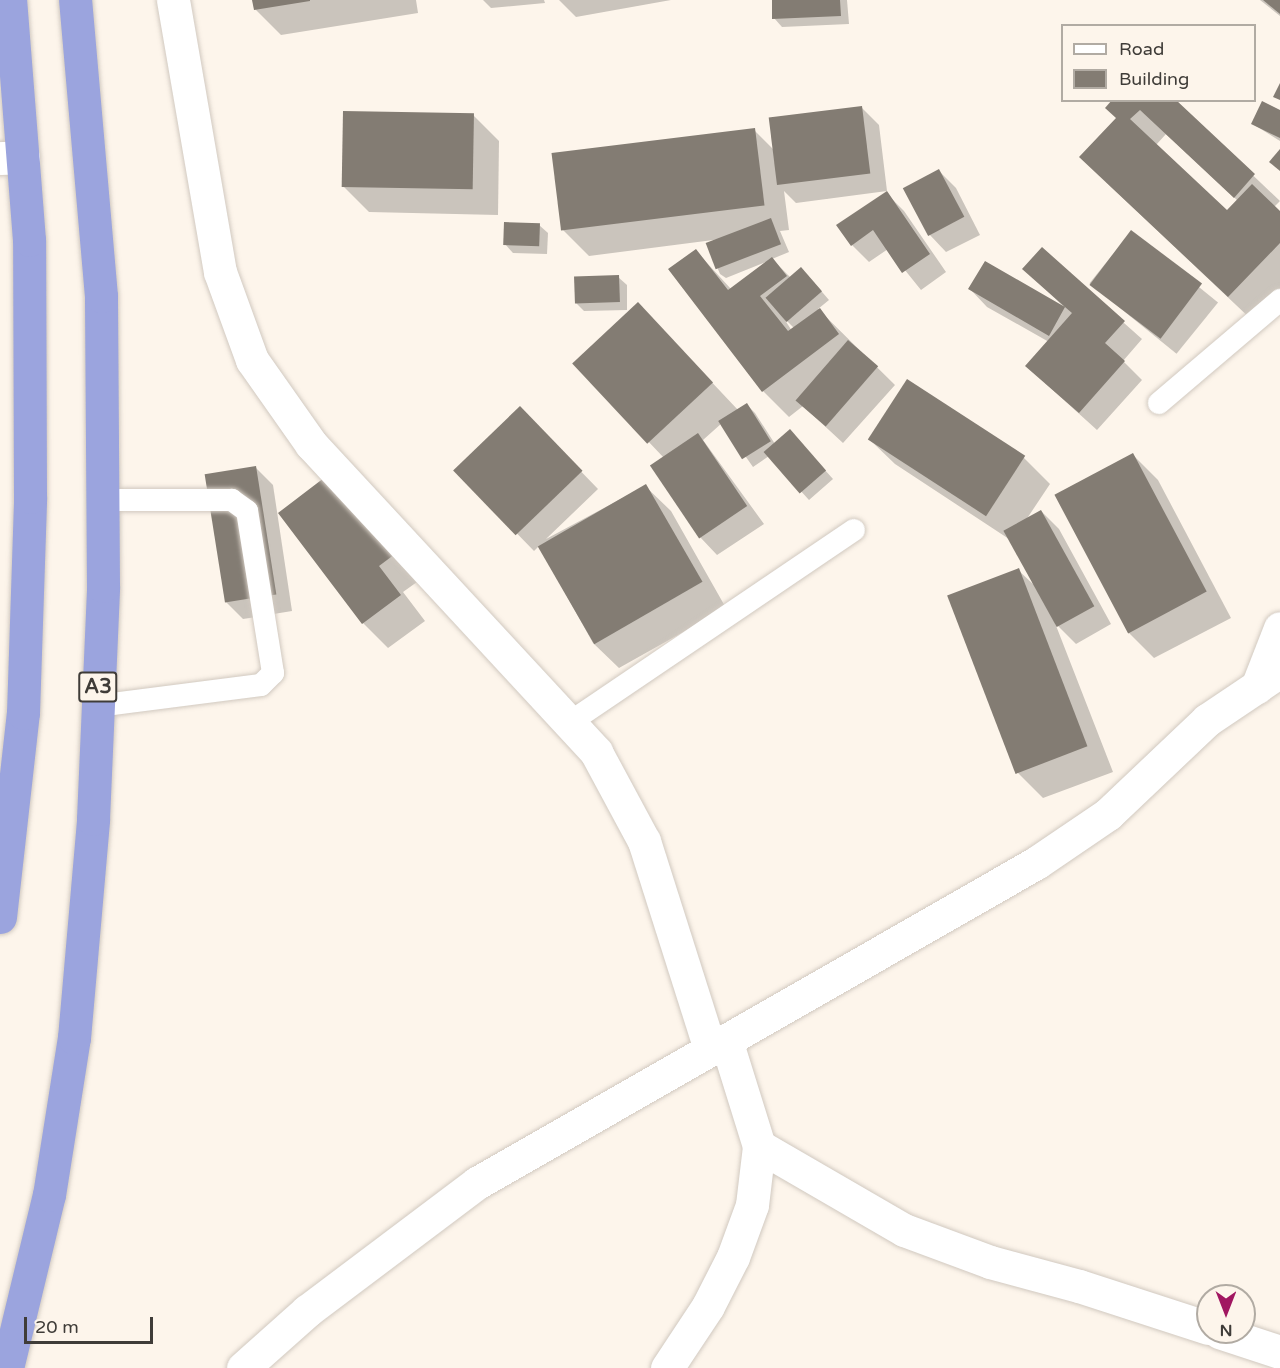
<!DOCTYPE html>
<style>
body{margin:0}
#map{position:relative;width:1280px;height:1368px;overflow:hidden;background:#fdf5eb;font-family:"Varela Round",sans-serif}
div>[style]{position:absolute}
.shadow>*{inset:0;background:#0003;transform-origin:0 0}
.building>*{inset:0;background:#837c73;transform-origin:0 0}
.roads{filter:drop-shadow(0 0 2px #d1c9c0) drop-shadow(0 0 2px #d1c9c0)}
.service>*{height:22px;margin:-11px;padding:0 11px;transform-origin:11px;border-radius:11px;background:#fff}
.minor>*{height:33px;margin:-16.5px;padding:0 16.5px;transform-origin:16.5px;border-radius:16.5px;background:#fff}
.trunk>*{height:33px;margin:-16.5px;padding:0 16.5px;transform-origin:16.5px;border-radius:16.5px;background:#9ba4de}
span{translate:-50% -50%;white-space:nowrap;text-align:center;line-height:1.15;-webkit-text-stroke:6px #fdf5eb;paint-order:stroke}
.shield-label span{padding:2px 4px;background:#fdf5eb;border:2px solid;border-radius:4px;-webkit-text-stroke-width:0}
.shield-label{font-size:20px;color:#3f3c38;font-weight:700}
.legend{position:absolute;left:1061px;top:24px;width:195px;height:78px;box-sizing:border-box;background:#fdf5eb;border:2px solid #b1aba3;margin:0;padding:8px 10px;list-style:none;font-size:18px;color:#3f3c38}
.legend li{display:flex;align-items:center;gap:12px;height:30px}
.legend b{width:30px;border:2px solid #b1aba3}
.north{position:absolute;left:1196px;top:1284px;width:60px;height:60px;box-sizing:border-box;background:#fdf5eb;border:2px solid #b1aba3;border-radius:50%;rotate:180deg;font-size:16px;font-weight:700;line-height:24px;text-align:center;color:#3f3c38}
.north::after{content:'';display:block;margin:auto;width:21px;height:27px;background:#a11761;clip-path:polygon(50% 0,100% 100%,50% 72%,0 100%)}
.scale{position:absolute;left:24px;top:1317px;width:129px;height:27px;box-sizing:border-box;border:3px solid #3f3c38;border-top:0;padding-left:8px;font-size:18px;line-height:21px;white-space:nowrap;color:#3f3c38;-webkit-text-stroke:4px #fdf5eb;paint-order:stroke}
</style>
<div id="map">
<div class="shadow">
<div style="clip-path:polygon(254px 0,416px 0,418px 13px,281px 35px,255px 9px)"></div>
<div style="clip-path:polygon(483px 0,544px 0,545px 3px,491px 8px)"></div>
<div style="clip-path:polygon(559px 0,671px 0,576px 17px)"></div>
<div style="clip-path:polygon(773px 0,847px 0,849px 24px,782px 27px,774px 18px)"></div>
<div style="clip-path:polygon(1260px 0,1280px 0,1280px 16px)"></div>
<div style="clip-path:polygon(evenodd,1174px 100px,1280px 201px,1274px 207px,1280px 213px,1280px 295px,1254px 322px,1106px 182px,1118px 118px,1107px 108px,1174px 100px,1166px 134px,1238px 201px,1227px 212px,1156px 145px,1166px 134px)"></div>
<div style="clip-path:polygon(evenodd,861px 107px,879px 125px,887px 191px,796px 203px,784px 191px,789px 230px,780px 231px,789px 252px,772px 259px,791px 278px,810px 278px,829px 300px,818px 309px,895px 385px,843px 443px,803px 406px,789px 417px,763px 391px,670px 270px,696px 251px,731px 289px,766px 262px,726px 278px,720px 274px,708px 245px,721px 239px,589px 256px,563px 230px,754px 130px,774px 150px,861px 107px,783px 317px,795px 329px,792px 331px,783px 317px)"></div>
<div style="clip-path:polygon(1280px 112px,1280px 141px,1253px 124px)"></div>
<div style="clip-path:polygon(473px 115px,499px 141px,498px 215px,369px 212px,343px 186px)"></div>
<div style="clip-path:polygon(939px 171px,956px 188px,980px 235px,946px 252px,929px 234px)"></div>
<div style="clip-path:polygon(886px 193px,904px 211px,946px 272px,921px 290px,888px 249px,869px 262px,852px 245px)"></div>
<div style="clip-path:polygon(539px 225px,548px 233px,547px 254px,513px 253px,505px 244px)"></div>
<div style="left:1131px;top:232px;width:112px;height:66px;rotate:39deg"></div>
<div style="clip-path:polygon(1042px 250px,1142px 339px,1123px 361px,1142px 380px,1097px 430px,1045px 383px,1049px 342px,987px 307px,970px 289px,1063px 306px,1024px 269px)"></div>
<div style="clip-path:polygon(618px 277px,627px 285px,627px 310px,584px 311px,575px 302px)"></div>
<div style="clip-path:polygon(638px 304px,738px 410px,747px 405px,755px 413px,775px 444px,798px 440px,833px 479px,809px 500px,769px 456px,753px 467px,722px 423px,703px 440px,764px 524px,717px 555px,700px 537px,664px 458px,574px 363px)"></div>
<div style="clip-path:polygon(537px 426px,598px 489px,546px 539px,645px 486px,671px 511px,726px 608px,619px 668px,593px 643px,539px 546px,534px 551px,455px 470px)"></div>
<div style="clip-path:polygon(869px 439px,1024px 458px,1050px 484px,1026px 520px,1041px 511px,1059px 529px,1111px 624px,1076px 644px,1055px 623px,1113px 772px,1043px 798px,1017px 772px,1018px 570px,1034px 585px,1009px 539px,895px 464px)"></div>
<div style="clip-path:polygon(1132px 454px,1158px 480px,1231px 618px,1154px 658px,1129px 633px)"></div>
<div style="clip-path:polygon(256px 468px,273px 485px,292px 611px,243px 619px,225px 601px)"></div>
<div style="clip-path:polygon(337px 470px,424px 577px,403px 592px,425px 621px,388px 648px,363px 623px)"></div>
</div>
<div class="building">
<div style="clip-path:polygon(252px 0,310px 0,310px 1px,254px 10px)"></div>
<div style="clip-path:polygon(772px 0,840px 0,841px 16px,772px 19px)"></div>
<div style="clip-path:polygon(1263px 0,1280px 0,1280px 14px)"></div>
<div style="clip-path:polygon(1280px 83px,1280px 100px,1273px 97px)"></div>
<div style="clip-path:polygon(1112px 100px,1176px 100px,1255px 174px,1234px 198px,1140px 110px,1130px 119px,1227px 210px,1252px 184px,1280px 211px,1280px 243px,1228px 297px,1079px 157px,1116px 118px,1105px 108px)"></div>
<div style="clip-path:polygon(1262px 101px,1280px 110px,1280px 138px,1251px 124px)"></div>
<div style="left:862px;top:106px;width:68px;height:94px;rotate:83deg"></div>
<div style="left:343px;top:111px;width:131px;height:76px;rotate:1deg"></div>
<div style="left:755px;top:128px;width:78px;height:205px;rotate:83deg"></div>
<div style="clip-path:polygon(1280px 149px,1280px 171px,1269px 162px)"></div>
<div style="left:939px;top:169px;width:54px;height:41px;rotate:62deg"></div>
<div style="clip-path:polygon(887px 191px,930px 254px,902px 273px,873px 230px,851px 246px,836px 225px)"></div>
<div style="left:771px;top:218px;width:28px;height:70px;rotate:69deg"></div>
<div style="left:504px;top:222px;width:36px;height:23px;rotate:2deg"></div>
<div style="left:1131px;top:230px;width:89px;height:69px;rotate:37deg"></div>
<div style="clip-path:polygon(1042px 247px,1125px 321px,1105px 343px,1125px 361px,1079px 413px,1025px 366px,1072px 313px,1065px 307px,1049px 336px,968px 289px,985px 261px,1065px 307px,1022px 269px)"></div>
<div style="clip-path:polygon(696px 249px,728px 290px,772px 257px,787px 276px,760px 296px,788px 331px,820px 308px,839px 334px,762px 392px,668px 269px)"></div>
<div style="left:801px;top:267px;width:32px;height:47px;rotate:49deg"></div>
<div style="left:619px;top:275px;width:27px;height:45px;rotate:88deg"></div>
<div style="left:638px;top:302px;width:110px;height:90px;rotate:47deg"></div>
<div style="left:848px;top:340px;width:40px;height:80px;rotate:41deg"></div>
<div style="left:907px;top:379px;width:141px;height:72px;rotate:33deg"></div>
<div style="left:747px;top:403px;width:45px;height:34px;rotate:58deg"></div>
<div style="left:520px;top:406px;width:90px;height:93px;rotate:46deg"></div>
<div style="left:790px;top:429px;width:55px;height:35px;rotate:49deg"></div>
<div style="left:698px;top:433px;width:88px;height:58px;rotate:56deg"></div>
<div style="left:1133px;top:453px;width:157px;height:89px;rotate:62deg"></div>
<div style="left:256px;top:466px;width:130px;height:52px;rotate:81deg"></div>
<div style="clip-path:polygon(337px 468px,399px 551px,379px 566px,401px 595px,362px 624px,278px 513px)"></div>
<div style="left:646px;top:484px;width:113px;height:125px;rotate:60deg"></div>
<div style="left:1041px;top:510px;width:110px;height:43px;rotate:61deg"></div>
<div style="left:1019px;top:568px;width:191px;height:77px;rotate:69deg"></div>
</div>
<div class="roads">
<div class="service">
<div style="left:1159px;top:403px;width:159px;rotate:-40.4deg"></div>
<div style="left:97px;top:706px;width:165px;rotate:-7.3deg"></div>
<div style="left:261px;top:685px;width:17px;rotate:-45deg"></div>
<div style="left:273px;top:673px;width:164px;rotate:-99.1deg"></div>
<div style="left:247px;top:511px;width:19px;rotate:-144deg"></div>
<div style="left:232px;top:500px;width:130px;rotate:180deg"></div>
<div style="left:569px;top:723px;width:344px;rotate:-34.1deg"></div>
</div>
<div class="minor">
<div style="left:173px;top:0;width:276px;rotate:80.2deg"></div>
<div style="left:220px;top:272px;width:94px;rotate:70deg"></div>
<div style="left:252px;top:360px;width:103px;rotate:54.9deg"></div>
<div style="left:311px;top:444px;width:420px;rotate:47.2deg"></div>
<div style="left:596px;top:752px;width:101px;rotate:61.7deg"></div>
<div style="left:644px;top:841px;width:218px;rotate:72.4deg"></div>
<div style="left:0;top:158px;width:23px;rotate:-2deg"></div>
<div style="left:1257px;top:687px;width:63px;rotate:-68.7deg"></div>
<div style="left:759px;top:1146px;width:168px;rotate:30.1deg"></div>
<div style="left:904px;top:1230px;width:92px;rotate:20.4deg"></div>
<div style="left:990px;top:1262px;width:92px;rotate:15.1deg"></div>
<div style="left:1079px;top:1286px;width:136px;rotate:18deg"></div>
<div style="left:1219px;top:1332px;width:64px;rotate:18.2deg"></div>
<div style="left:243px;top:1368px;width:86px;rotate:-41.7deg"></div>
<div style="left:307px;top:1311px;width:213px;rotate:-37deg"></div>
<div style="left:477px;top:1183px;width:644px;rotate:-29.79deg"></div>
<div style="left:1036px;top:863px;width:87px;rotate:-34.2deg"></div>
<div style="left:1108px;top:814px;width:137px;rotate:-43.5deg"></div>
<div style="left:1207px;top:720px;width:88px;rotate:-33.9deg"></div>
<div style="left:667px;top:1368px;width:74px;rotate:-56.5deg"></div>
<div style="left:708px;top:1306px;width:55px;rotate:-63deg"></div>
<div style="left:733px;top:1257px;width:55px;rotate:-69.9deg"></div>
<div style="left:752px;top:1205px;width:59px;rotate:-83.2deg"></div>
<div style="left:759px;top:1146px;width:111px;rotate:-107.3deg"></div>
</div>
<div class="trunk">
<div style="left:0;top:917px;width:205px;rotate:-83.6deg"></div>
<div style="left:23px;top:713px;width:216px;rotate:-88.1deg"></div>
<div style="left:30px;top:497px;width:257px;rotate:-90.2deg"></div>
<div style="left:29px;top:240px;width:241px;rotate:-94.5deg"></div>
<div style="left:7px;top:1368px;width:178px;rotate:-76.4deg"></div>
<div style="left:49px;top:1195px;width:159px;rotate:-81deg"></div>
<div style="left:74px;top:1038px;width:220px;rotate:-85deg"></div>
<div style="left:93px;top:819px;width:233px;rotate:-87.5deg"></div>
<div style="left:103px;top:586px;width:290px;rotate:-90.4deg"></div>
<div style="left:101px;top:296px;width:297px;rotate:-95deg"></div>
</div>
</div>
<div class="shield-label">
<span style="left:98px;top:687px">A3</span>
</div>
<ul class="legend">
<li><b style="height:8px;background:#fff"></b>Road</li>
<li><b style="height:16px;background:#837c73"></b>Building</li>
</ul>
<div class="north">N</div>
<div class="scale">20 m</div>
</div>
